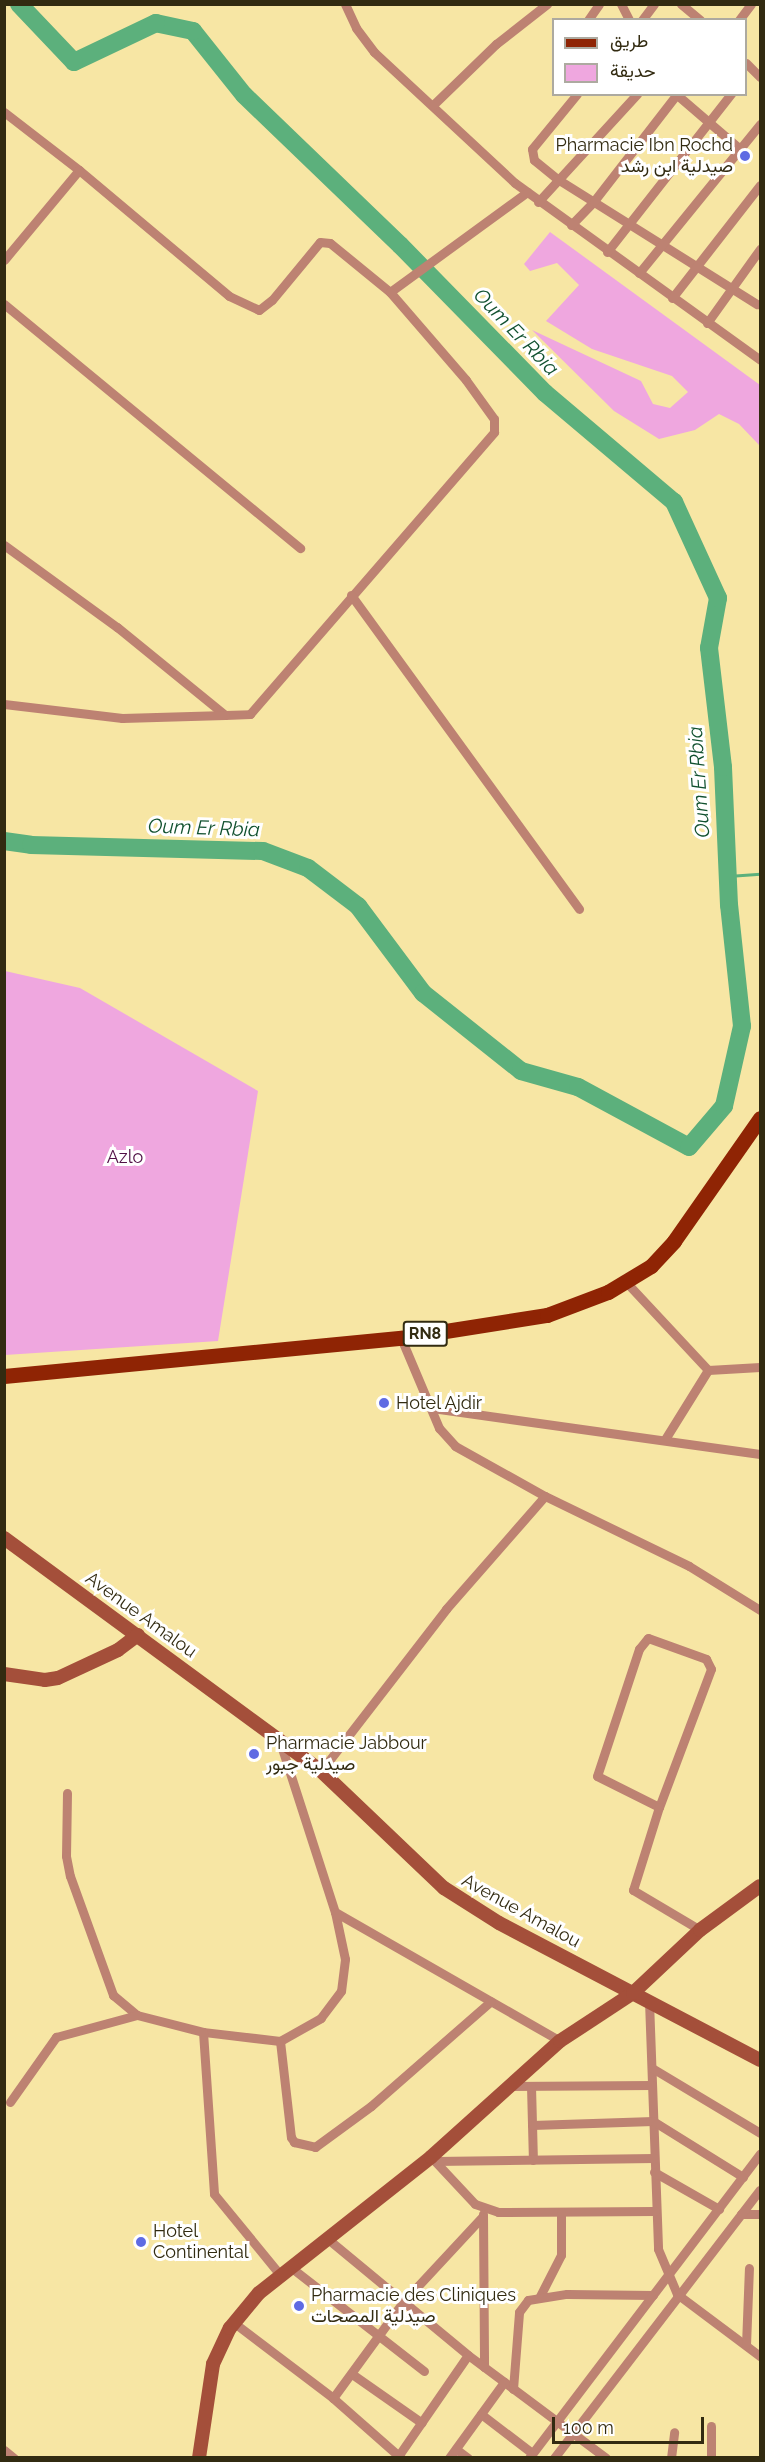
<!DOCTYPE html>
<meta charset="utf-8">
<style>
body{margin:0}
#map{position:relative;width:765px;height:2462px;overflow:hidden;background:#f7e6a4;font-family:Raleway,Vazirmatn,sans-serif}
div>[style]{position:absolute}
.green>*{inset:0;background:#efa7df}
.stream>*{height:3px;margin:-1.5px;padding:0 1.5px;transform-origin:1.5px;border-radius:1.5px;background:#5cb07c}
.river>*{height:18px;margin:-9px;padding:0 9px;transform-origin:9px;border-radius:9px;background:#5cb07c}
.street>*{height:9px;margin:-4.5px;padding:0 4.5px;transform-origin:4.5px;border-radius:4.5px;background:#bd8272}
.secondary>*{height:14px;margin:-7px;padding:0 7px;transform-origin:7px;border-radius:7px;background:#a44f3a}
.primary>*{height:15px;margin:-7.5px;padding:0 7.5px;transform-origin:7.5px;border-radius:7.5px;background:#8f2404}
.dots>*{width:16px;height:16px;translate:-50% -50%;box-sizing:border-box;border:3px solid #fff;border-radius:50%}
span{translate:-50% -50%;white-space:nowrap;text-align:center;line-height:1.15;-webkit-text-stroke:6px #fff;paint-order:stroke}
.shield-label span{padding:2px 4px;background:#fff;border:2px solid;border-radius:4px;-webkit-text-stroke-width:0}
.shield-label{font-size:16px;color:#322b11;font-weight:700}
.poi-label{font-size:18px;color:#322b11}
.right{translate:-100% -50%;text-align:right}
.left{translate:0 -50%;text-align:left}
.park-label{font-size:18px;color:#511147}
.street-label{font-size:18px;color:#322b11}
.water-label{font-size:20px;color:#11512f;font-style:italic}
.frame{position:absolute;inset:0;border:6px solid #322b11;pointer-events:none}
.legend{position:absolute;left:552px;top:18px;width:195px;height:78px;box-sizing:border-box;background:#fff;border:2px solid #adaaa0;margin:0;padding:8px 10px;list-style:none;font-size:18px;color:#322b11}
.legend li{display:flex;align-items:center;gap:12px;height:30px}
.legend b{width:30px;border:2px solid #adaaa0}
.scale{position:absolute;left:552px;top:2417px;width:152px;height:27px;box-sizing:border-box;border:3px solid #322b11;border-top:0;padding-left:8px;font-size:18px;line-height:21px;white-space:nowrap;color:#322b11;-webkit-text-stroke:4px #fff;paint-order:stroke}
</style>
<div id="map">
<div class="green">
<div style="clip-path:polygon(550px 232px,760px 385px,760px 446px,739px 424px,719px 414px,695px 430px,659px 439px,614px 411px,532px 330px,641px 381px,653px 404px,670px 408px,688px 392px,672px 376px,592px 349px,546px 321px,579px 285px,557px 263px,530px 271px,524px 264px)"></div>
<div style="clip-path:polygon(5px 971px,80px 988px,258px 1091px,218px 1341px,5px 1355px)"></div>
</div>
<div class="stream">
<div style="left:728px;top:876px;width:32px;rotate:-4deg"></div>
</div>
<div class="river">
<div style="left:4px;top:841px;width:27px;rotate:8deg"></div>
<div style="left:31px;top:845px;width:232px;rotate:1.5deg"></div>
<div style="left:263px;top:851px;width:48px;rotate:20.7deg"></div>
<div style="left:308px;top:868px;width:63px;rotate:37.2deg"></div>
<div style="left:358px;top:906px;width:109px;rotate:53.2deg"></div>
<div style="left:423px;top:993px;width:125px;rotate:38.5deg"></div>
<div style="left:521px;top:1071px;width:59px;rotate:15.7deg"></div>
<div style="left:578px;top:1087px;width:126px;rotate:28.4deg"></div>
<div style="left:689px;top:1147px;width:54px;rotate:-49.5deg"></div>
<div style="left:724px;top:1106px;width:82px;rotate:-77.3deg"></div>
<div style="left:742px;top:1026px;width:122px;rotate:-96.1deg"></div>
<div style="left:729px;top:905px;width:138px;rotate:-92.5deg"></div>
<div style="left:723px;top:767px;width:120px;rotate:-96.7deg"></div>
<div style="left:709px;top:648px;width:51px;rotate:-79.8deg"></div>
<div style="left:718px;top:598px;width:106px;rotate:-114.6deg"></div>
<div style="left:674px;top:502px;width:169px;rotate:-139.8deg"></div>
<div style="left:545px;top:393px;width:207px;rotate:-134.4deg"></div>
<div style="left:400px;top:245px;width:216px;rotate:-136.1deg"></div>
<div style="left:244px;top:95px;width:82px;rotate:-128.6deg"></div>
<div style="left:193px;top:31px;width:38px;rotate:-168deg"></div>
<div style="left:156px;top:23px;width:91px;rotate:154.6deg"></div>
<div style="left:74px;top:62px;width:80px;rotate:-133.5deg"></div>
</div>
<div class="street">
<div style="left:345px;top:4px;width:26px;rotate:65deg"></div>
<div style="left:356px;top:28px;width:30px;rotate:53deg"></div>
<div style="left:374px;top:52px;width:192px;rotate:42.9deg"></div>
<div style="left:515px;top:183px;width:302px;rotate:35.8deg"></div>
<div style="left:621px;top:4px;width:18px;rotate:63deg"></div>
<div style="left:681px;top:4px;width:25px;rotate:40deg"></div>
<div style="left:588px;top:20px;width:19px;rotate:-55deg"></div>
<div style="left:642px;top:20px;width:20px;rotate:-53deg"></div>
<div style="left:739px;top:20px;width:20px;rotate:-53deg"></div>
<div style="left:746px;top:63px;width:20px;rotate:45deg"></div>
<div style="left:577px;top:94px;width:71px;rotate:129.3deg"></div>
<div style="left:532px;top:149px;width:11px;rotate:80deg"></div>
<div style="left:534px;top:160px;width:32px;rotate:39deg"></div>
<div style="left:559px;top:180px;width:234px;rotate:32.1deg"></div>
<div style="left:676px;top:94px;width:84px;rotate:40.7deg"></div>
<div style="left:433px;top:105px;width:88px;rotate:-44.1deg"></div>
<div style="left:496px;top:44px;width:65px;rotate:-38.1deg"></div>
<div style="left:4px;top:112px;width:95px;rotate:37.7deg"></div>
<div style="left:538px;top:202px;width:147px;rotate:-47.5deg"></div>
<div style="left:571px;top:225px;width:33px;rotate:-46deg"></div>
<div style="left:594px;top:201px;width:135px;rotate:-52.2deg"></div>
<div style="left:607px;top:252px;width:201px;rotate:-51.9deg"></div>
<div style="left:4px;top:260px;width:117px;rotate:-50.2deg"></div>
<div style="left:79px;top:170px;width:196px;rotate:40deg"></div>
<div style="left:229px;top:296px;width:33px;rotate:25deg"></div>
<div style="left:259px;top:310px;width:16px;rotate:-38deg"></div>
<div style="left:272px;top:300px;width:75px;rotate:-50.4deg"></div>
<div style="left:320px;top:242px;width:10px;rotate:6deg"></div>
<div style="left:330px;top:243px;width:77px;rotate:39.2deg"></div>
<div style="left:390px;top:292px;width:170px;rotate:-36.1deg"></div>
<div style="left:639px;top:273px;width:192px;rotate:-50.9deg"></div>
<div style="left:672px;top:298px;width:143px;rotate:-52.1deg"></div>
<div style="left:4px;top:304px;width:384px;rotate:39.5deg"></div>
<div style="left:707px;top:323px;width:91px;rotate:-54.4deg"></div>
<div style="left:4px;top:545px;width:140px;rotate:36deg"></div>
<div style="left:117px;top:627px;width:139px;rotate:39.2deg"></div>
<div style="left:225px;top:715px;width:25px;rotate:-2deg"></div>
<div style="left:250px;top:714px;width:373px;rotate:-49.1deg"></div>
<div style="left:494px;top:432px;width:13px;rotate:-90deg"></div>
<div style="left:494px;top:419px;width:48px;rotate:-125.7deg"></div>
<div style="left:466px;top:380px;width:116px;rotate:-130.8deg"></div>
<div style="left:351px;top:595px;width:388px;rotate:54deg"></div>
<div style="left:4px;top:704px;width:119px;rotate:6.8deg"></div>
<div style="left:122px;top:718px;width:103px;rotate:-1.7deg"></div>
<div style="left:626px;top:1282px;width:120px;rotate:47deg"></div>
<div style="left:708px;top:1370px;width:81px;rotate:121.9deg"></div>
<div style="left:401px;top:1338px;width:98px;rotate:67.1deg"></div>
<div style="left:439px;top:1428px;width:24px;rotate:48deg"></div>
<div style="left:455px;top:1446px;width:103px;rotate:29.1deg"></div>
<div style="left:545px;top:1496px;width:160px;rotate:25.9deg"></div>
<div style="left:689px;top:1566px;width:84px;rotate:31.8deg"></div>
<div style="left:708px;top:1370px;width:52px;rotate:-3.3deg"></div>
<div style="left:432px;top:1408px;width:331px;rotate:8deg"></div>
<div style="left:280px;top:1742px;width:179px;rotate:72.1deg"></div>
<div style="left:335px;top:1912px;width:48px;rotate:78deg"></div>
<div style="left:345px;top:1959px;width:32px;rotate:97deg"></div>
<div style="left:341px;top:1991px;width:34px;rotate:127deg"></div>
<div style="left:321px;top:2018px;width:47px;rotate:150.7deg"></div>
<div style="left:280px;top:2041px;width:78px;rotate:-173.3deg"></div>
<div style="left:203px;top:2032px;width:162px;rotate:86.1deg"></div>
<div style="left:214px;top:2194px;width:107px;rotate:50.7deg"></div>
<div style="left:321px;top:1771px;width:205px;rotate:-52.3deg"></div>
<div style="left:446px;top:1609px;width:150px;rotate:-48.8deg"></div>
<div style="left:67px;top:1793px;width:63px;rotate:90.9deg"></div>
<div style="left:66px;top:1856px;width:20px;rotate:79deg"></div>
<div style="left:70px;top:1876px;width:127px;rotate:70.1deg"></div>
<div style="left:113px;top:1995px;width:31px;rotate:40deg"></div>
<div style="left:137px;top:2015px;width:68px;rotate:14.4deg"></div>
<div style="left:659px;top:1807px;width:69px;rotate:-153.4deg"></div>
<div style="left:597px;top:1776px;width:134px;rotate:-71.7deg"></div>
<div style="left:639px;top:1649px;width:14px;rotate:-51deg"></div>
<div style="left:648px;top:1638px;width:62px;rotate:19.9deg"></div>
<div style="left:706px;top:1659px;width:11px;rotate:63deg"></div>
<div style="left:711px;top:1669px;width:147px;rotate:110.6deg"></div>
<div style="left:659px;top:1807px;width:87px;rotate:107.4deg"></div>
<div style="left:633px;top:1890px;width:78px;rotate:30.8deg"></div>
<div style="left:335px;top:1912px;width:259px;rotate:29.8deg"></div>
<div style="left:649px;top:2001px;width:248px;rotate:87.9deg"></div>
<div style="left:658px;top:2249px;width:49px;rotate:67.1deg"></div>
<div style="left:677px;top:2294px;width:104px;rotate:36.8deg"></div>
<div style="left:280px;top:2041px;width:97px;rotate:83.5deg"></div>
<div style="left:291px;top:2137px;width:6px;rotate:59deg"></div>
<div style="left:294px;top:2142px;width:22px;rotate:13deg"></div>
<div style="left:315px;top:2147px;width:69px;rotate:-36.2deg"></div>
<div style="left:371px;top:2106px;width:159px;rotate:-41.2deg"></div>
<div style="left:652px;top:2068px;width:126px;rotate:31deg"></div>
<div style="left:510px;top:2086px;width:142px;rotate:-0.4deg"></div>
<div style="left:531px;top:2086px;width:74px;rotate:88.5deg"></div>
<div style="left:10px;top:2102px;width:80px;rotate:-54.7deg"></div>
<div style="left:56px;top:2037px;width:84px;rotate:-15.2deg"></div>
<div style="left:532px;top:2125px;width:121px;rotate:-1.9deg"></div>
<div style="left:653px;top:2121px;width:106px;rotate:31.9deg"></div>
<div style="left:431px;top:2157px;width:64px;rotate:46.9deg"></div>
<div style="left:475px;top:2204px;width:24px;rotate:19deg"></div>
<div style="left:498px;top:2212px;width:157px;rotate:-0.4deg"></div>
<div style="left:435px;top:2161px;width:219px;rotate:-0.8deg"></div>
<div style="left:654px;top:2172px;width:75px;rotate:29.6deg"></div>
<div style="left:483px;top:2214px;width:153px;rotate:89.6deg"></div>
<div style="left:741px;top:2214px;width:19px"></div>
<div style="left:329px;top:2240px;width:180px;rotate:39.6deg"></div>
<div style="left:468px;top:2355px;width:172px;rotate:36.7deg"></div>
<div style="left:293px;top:2269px;width:166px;rotate:37.9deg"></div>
<div style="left:540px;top:2296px;width:46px;rotate:-62.9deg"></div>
<div style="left:561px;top:2255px;width:43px;rotate:-90deg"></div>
<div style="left:233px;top:2322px;width:126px;rotate:37.2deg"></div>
<div style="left:746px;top:2345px;width:77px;rotate:-87.8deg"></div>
<div style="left:352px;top:2374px;width:85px;rotate:35deg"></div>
<div style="left:513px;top:2389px;width:77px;rotate:-85.5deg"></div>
<div style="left:519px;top:2312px;width:15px;rotate:-53deg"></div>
<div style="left:528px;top:2300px;width:39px;rotate:-9deg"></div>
<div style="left:567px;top:2294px;width:86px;rotate:0.7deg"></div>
<div style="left:481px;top:2414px;width:64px;rotate:37.4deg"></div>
<div style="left:456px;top:2449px;width:15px;rotate:37deg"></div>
<div style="left:4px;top:2450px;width:13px;rotate:39deg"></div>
<div style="left:399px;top:2455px;width:121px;rotate:-55.4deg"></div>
<div style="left:401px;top:2458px;width:91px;rotate:-138.6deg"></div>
<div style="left:333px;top:2398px;width:119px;rotate:-53.9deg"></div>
<div style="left:403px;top:2302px;width:116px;rotate:-47.1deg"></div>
<div style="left:449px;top:2458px;width:94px;rotate:-54.1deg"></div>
<div style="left:529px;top:2458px;width:382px;rotate:-52.8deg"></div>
<div style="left:554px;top:2458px;width:338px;rotate:-52.5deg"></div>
<div style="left:671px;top:2458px;width:26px;rotate:-83deg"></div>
<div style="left:711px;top:2458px;width:32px;rotate:-90deg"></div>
</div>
<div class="secondary">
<div style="left:4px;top:1538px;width:393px;rotate:36.3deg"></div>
<div style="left:321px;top:1771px;width:170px;rotate:43.6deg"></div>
<div style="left:444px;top:1888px;width:65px;rotate:32.5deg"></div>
<div style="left:499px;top:1923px;width:295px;rotate:27.7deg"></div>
<div style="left:4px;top:1674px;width:41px;rotate:8.3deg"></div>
<div style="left:45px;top:1680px;width:13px;rotate:-9deg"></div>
<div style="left:58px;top:1678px;width:66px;rotate:-25deg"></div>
<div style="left:118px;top:1650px;width:25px;rotate:-37deg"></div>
<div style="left:199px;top:2458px;width:95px;rotate:-81.5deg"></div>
<div style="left:213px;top:2364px;width:40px;rotate:-65deg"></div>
<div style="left:230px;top:2328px;width:45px;rotate:-50.4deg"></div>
<div style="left:259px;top:2293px;width:219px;rotate:-38.3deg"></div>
<div style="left:431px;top:2157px;width:173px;rotate:-42deg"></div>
<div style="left:560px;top:2041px;width:87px;rotate:-33.3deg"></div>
<div style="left:633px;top:1993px;width:92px;rotate:-43.2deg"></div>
<div style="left:700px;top:1930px;width:74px;rotate:-36.3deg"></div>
</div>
<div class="primary">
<div style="left:4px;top:1376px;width:399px;rotate:-5.5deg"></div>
<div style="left:401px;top:1338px;width:148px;rotate:-9deg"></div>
<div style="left:547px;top:1315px;width:65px;rotate:-20.7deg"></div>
<div style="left:608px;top:1292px;width:50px;rotate:-31.2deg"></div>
<div style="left:651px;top:1266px;width:34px;rotate:-47deg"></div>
<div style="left:674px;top:1241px;width:150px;rotate:-55deg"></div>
</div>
<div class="dots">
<div style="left:745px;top:156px;background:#5f6be3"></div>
<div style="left:384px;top:1403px;background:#5f6be3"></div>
<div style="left:254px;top:1754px;background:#5f6be3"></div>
<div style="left:141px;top:2242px;background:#5f6be3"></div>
<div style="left:299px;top:2306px;background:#5f6be3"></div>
</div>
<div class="shield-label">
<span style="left:425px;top:1334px">RN8</span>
</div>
<div class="poi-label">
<span class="right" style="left:733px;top:156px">Pharmacie Ibn Rochd<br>صيدلية ابن رشد</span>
<span class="left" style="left:396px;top:1403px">Hotel Ajdir</span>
<span class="left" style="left:266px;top:1754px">Pharmacie Jabbour<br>صيدلية جبور</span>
<span class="left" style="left:153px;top:2242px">Hotel<br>Continental</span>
<span class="left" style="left:311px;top:2306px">Pharmacie des Cliniques<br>صيدلية المصحات</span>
</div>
<div class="park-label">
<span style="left:125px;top:1157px">Azlo</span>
</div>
<div class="street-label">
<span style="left:141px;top:1615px;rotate:36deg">Avenue Amalou</span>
<span style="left:521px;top:1911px;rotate:29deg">Avenue Amalou</span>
</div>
<div class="water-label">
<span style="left:516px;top:332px;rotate:46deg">Oum Er Rbia</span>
<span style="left:699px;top:782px;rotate:-94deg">Oum Er Rbia</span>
<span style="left:204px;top:828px;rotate:2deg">Oum Er Rbia</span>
</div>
<div class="frame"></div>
<ul class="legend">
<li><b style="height:8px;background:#8f2404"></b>طريق</li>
<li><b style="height:16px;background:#efa7df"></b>حديقة</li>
</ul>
<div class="scale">100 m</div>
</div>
